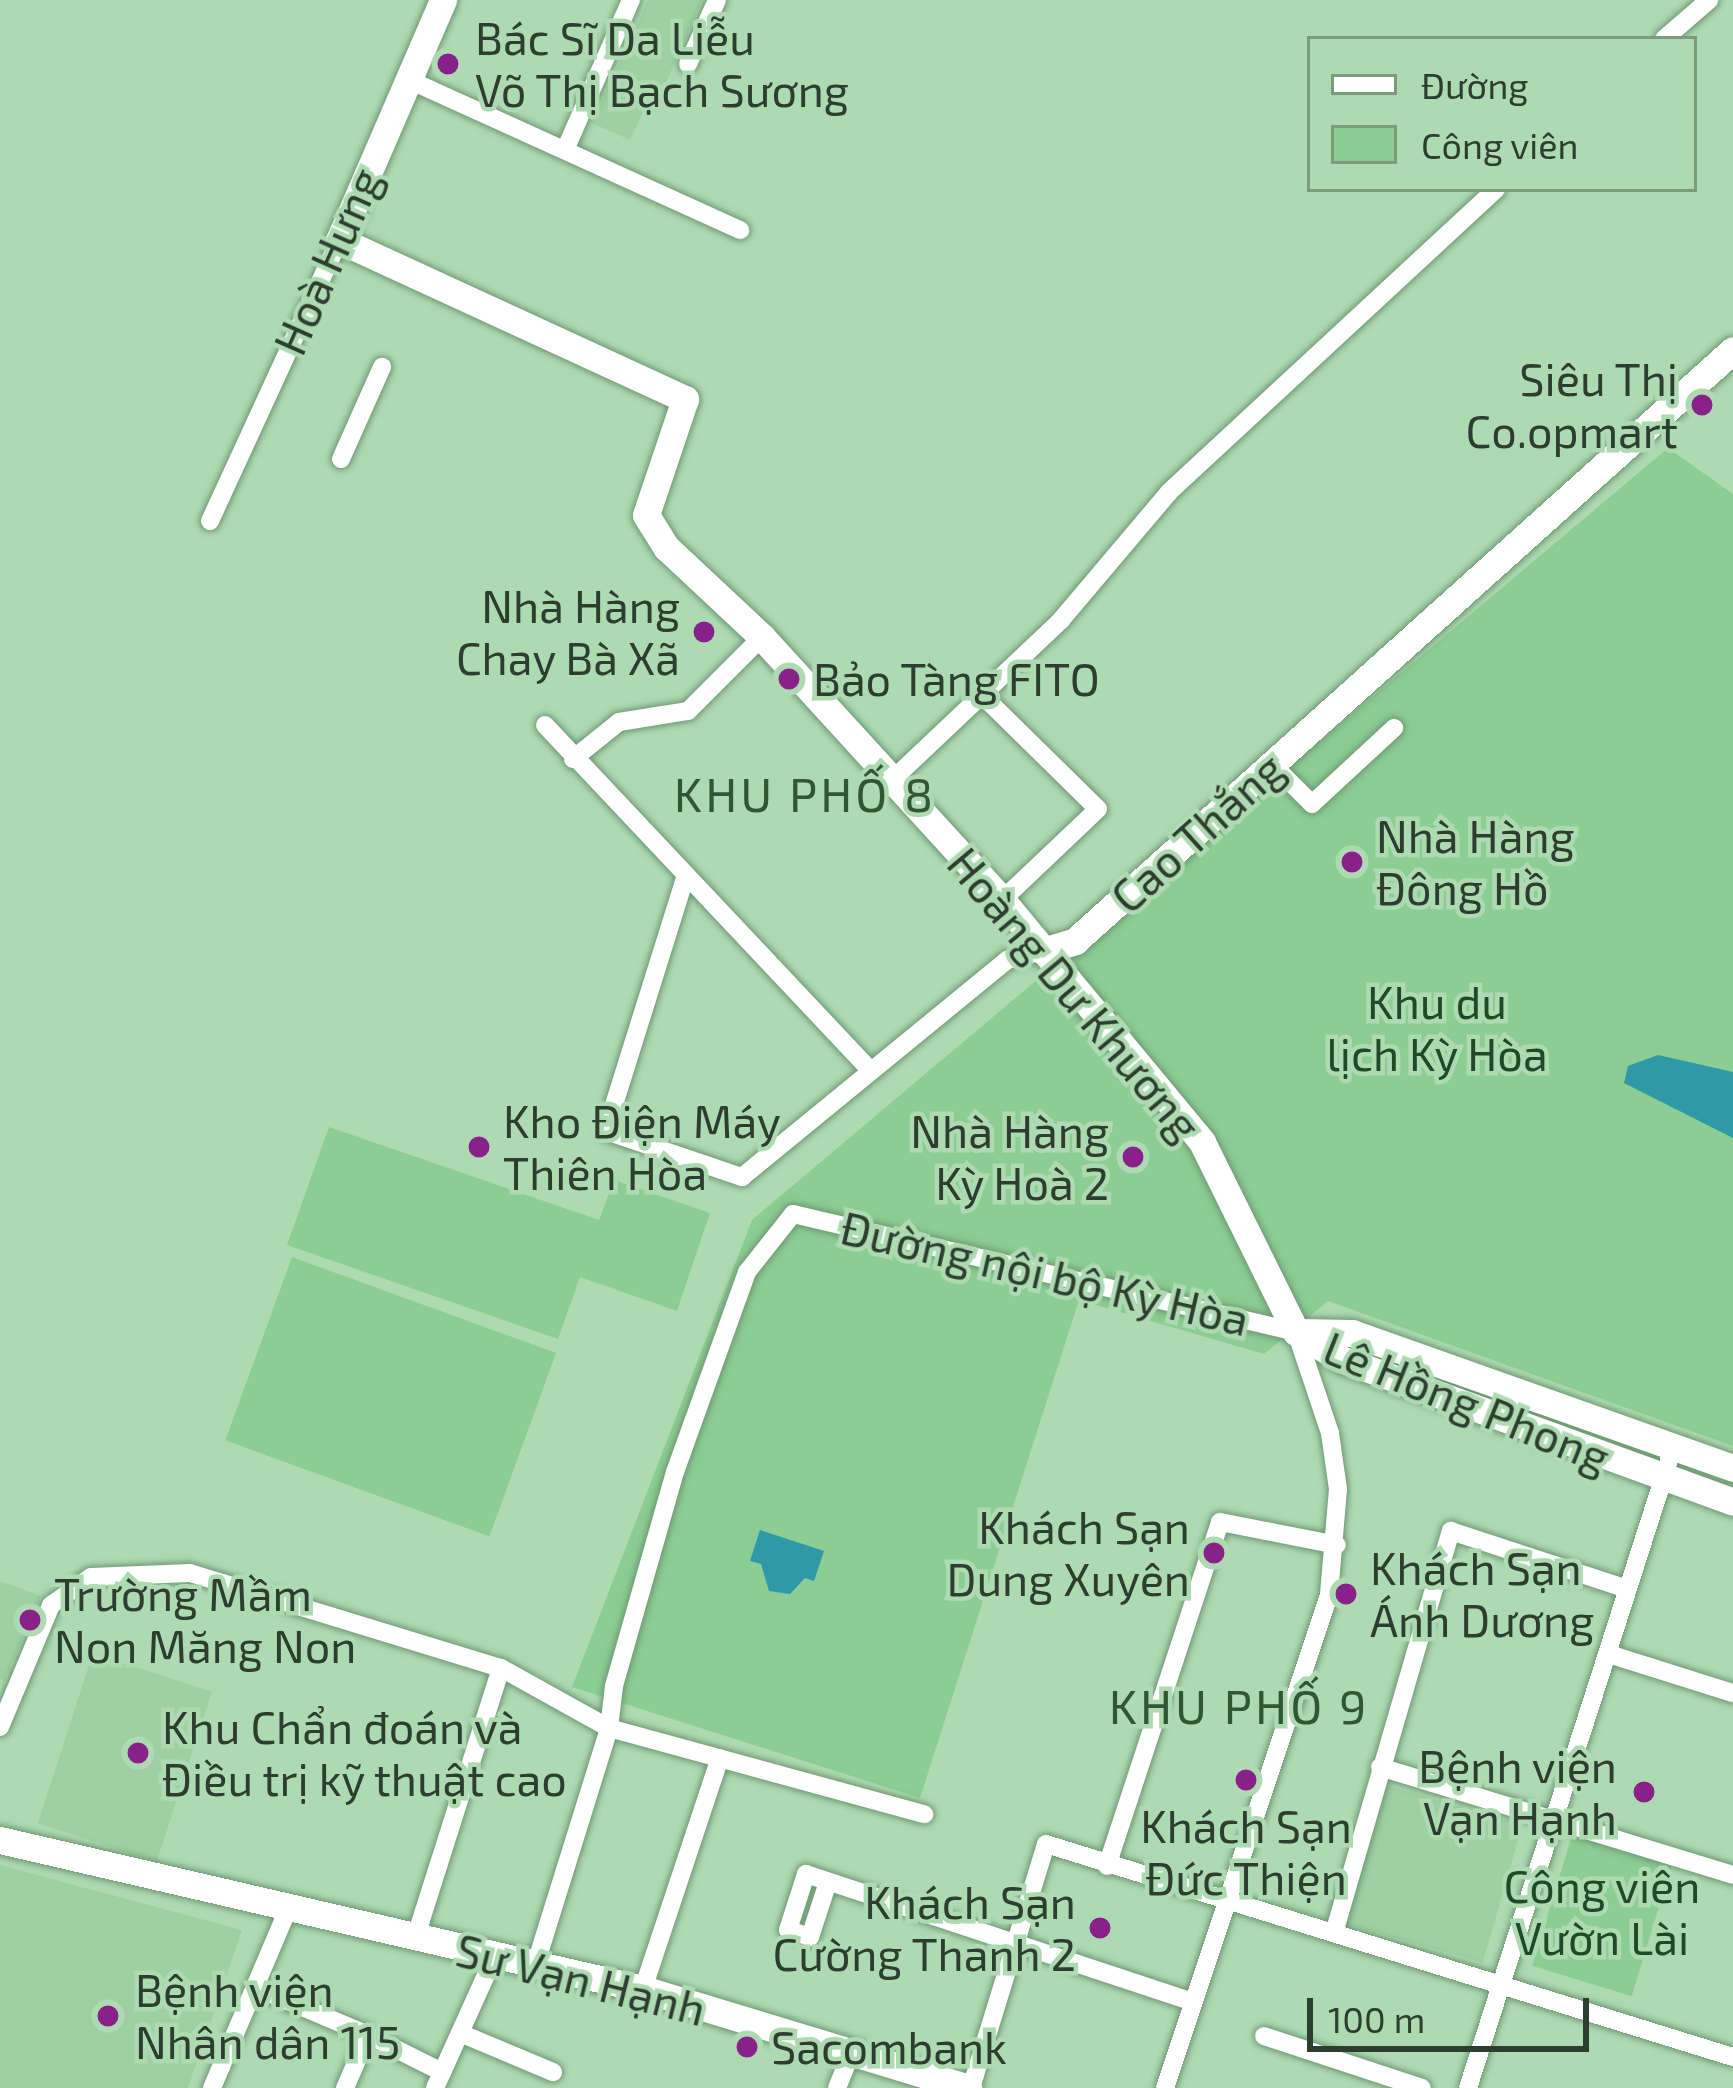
<!DOCTYPE html>
<meta charset="utf-8">
<style>
body{margin:0}
#map{position:relative;width:1733px;height:2088px;overflow:hidden;background:#aedab2;font-family:"Exo 2",sans-serif}
div>[style]{position:absolute}
.built>*{inset:0;background:#9fd0a4;transform-origin:0 0}
.green>*{inset:0;background:#8bcd92;transform-origin:0 0}
.water>*{inset:0;background:#2e99a7}
.roads{filter:drop-shadow(0 0 3px #6e9873) drop-shadow(0 0 3px #6e9873)}
.street>*{height:18px;margin:-9px;padding:0 9px;transform-origin:9px;border-radius:9px;background:#fff}
.secondary>*{height:27px;margin:-13.5px;padding:0 13.5px;transform-origin:13.5px;border-radius:13.5px;background:#fff}
.dots>*{width:33px;height:33px;translate:-50% -50%;box-sizing:border-box;border:6px solid #aedab2;border-radius:50%}
span{translate:-50% -50%;white-space:nowrap;text-align:center;line-height:1.15;-webkit-text-stroke:9px #aedab2;paint-order:stroke}
.poi-label{font-size:45px;color:#2d3e2e}
.left{translate:0 -50%;text-align:left}
.right{translate:-100% -50%;text-align:right}
.street-label{font-size:45px;color:#2d3e2e}
.park-label{font-size:45px;color:#204a27}
.neighbourhood-label{font-size:48px;color:#2f5735;letter-spacing:3px}
.legend{position:absolute;left:1307px;top:36px;width:390px;height:156px;box-sizing:border-box;background:#aedab2;border:3px solid #7a9c7d;margin:0;padding:15px 21px;list-style:none;font-size:36px;color:#2d3e2e}
.legend li{display:flex;align-items:center;gap:24px;height:60px}
.legend b{width:60px;border:3px solid #7a9c7d}
.scale{position:absolute;left:1307px;top:1998px;width:282px;height:54px;box-sizing:border-box;border:6px solid #2d3e2e;border-top:0;padding-left:15px;font-size:36px;line-height:42px;white-space:nowrap;color:#2d3e2e;-webkit-text-stroke:9px #aedab2;paint-order:stroke}
</style>
<div id="map">
<div class="built">
<div style="clip-path:polygon(648px 0,702px 0,662px 92px,654px 89px,630px 140px,592px 123px)"></div>
<div style="clip-path:polygon(0 1581px,41px 1596px,4px 1681px,0 1679px)"></div>
<div style="left:93px;top:1653px;width:125px;height:179px;rotate:18deg"></div>
<div style="left:1385px;top:1785px;width:143px;height:144px;rotate:16deg"></div>
<div style="clip-path:polygon(0 1865px,242px 1930px,188px 2088px,0 2088px)"></div>
</div>
<div class="green">
<div style="clip-path:polygon(1668px 448px,1733px 494px,1733px 1446px,1328px 1301px,1264px 1354px,1079px 1300px,920px 1798px,572px 1687px,752px 1220px)"></div>
<div style="clip-path:polygon(329px 1127px,599px 1220px,614px 1180px,710px 1213px,677px 1311px,580px 1277px,558px 1339px,287px 1245px)"></div>
<div style="left:292px;top:1257px;width:281px;height:195px;rotate:20deg"></div>
<div style="left:1574px;top:1829px;width:104px;height:143px;rotate:17deg"></div>
</div>
<div class="water">
<div style="clip-path:polygon(1658px 1055px,1733px 1072px,1733px 1138px,1624px 1083px,1628px 1066px)"></div>
<div style="clip-path:polygon(760px 1530px,824px 1551px,814px 1581px,805px 1578px,790px 1594px,769px 1591px,761px 1564px,750px 1561px)"></div>
</div>
<div class="roads">
<div class="street">
<div style="left:1664px;top:39px;width:60px;rotate:-40.9deg"></div>
<div style="left:688px;top:64px;width:70px;rotate:-65.6deg"></div>
<div style="left:407px;top:79px;width:366px;rotate:24.4deg"></div>
<div style="left:566px;top:148px;width:162px;rotate:-66.3deg"></div>
<div style="left:341px;top:459px;width:101px;rotate:-66deg"></div>
<div style="left:210px;top:521px;width:309px;rotate:-65.3deg"></div>
<div style="left:985px;top:698px;width:158px;rotate:44.5deg"></div>
<div style="left:1098px;top:809px;width:132px;rotate:136.5deg"></div>
<div style="left:545px;top:725px;width:470px;rotate:46.7deg"></div>
<div style="left:573px;top:759px;width:59px;rotate:-38.8deg"></div>
<div style="left:619px;top:722px;width:70px;rotate:-9.1deg"></div>
<div style="left:688px;top:711px;width:105px;rotate:-45deg"></div>
<div style="left:1273px;top:765px;width:55px;rotate:45deg"></div>
<div style="left:1312px;top:804px;width:112px;rotate:-42.8deg"></div>
<div style="left:892px;top:780px;width:233px;rotate:-43.4deg"></div>
<div style="left:1061px;top:620px;width:167px;rotate:-49.8deg"></div>
<div style="left:1169px;top:492px;width:446px;rotate:-42.8deg"></div>
<div style="left:686px;top:875px;width:268px;rotate:107.4deg"></div>
<div style="left:606px;top:1131px;width:144px;rotate:18.7deg"></div>
<div style="left:742px;top:1177px;width:343px;rotate:-39.3deg"></div>
<div style="left:1007px;top:960px;width:37px;rotate:-14deg"></div>
<div style="left:1609px;top:1654px;width:130px;rotate:17.5deg"></div>
<div style="left:501px;top:1668px;width:124px;rotate:29.1deg"></div>
<div style="left:609px;top:1728px;width:327px;rotate:15.3deg"></div>
<div style="left:0;top:1727px;width:132px;rotate:-67.3deg"></div>
<div style="left:51px;top:1605px;width:49px;rotate:-35deg"></div>
<div style="left:91px;top:1577px;width:99px;rotate:-2.3deg"></div>
<div style="left:190px;top:1573px;width:325px;rotate:17deg"></div>
<div style="left:501px;top:1668px;width:284px;rotate:107.6deg"></div>
<div style="left:1380px;top:1767px;width:369px;rotate:17deg"></div>
<div style="left:1107px;top:1866px;width:362px;rotate:-71.8deg"></div>
<div style="left:1220px;top:1522px;width:119px;rotate:11.1deg"></div>
<div style="left:828px;top:1882px;width:58px;rotate:108.1deg"></div>
<div style="left:810px;top:1937px;width:23px;rotate:-162deg"></div>
<div style="left:788px;top:1930px;width:59px;rotate:-72.2deg"></div>
<div style="left:806px;top:1874px;width:407px;rotate:18.3deg"></div>
<div style="left:1334px;top:1933px;width:419px;rotate:-73.8deg"></div>
<div style="left:1451px;top:1531px;width:185px;rotate:18.2deg"></div>
<div style="left:536px;top:1963px;width:246px;rotate:-72.7deg"></div>
<div style="left:609px;top:1728px;width:42px;rotate:-83.2deg"></div>
<div style="left:614px;top:1686px;width:223px;rotate:-74.1deg"></div>
<div style="left:675px;top:1472px;width:213px;rotate:-70.2deg"></div>
<div style="left:747px;top:1272px;width:74px;rotate:-51.6deg"></div>
<div style="left:793px;top:1214px;width:517px;rotate:13.2deg"></div>
<div style="left:1296px;top:1332px;width:107px;rotate:71.4deg"></div>
<div style="left:1330px;top:1433px;width:57px;rotate:81.9deg"></div>
<div style="left:1338px;top:1489px;width:106px;rotate:94.9deg"></div>
<div style="left:1329px;top:1595px;width:520px;rotate:108.4deg"></div>
<div style="left:255px;top:1987px;width:123px;rotate:23deg"></div>
<div style="left:643px;top:1989px;width:243px;rotate:-71.6deg"></div>
<div style="left:460px;top:2033px;width:101px;rotate:22.8deg"></div>
<div style="left:1264px;top:2036px;width:166px;rotate:18.2deg"></div>
<div style="left:212px;top:2088px;width:194px;rotate:-67deg"></div>
<div style="left:345px;top:2088px;width:58px;rotate:-66.5deg"></div>
<div style="left:368px;top:2035px;width:83px;rotate:26.6deg"></div>
<div style="left:435px;top:2088px;width:146px;rotate:-65.7deg"></div>
<div style="left:837px;top:2088px;width:38px;rotate:-68deg"></div>
<div style="left:971px;top:2088px;width:255px;rotate:-72.9deg"></div>
<div style="left:1046px;top:1844px;width:719px;rotate:17.23deg"></div>
<div style="left:1468px;top:2088px;width:669px;rotate:-72.24deg"></div>
</div>
<div class="secondary">
<div style="left:443px;top:0;width:262px;rotate:113.4deg"></div>
<div style="left:339px;top:240px;width:381px;rotate:24.7deg"></div>
<div style="left:685px;top:399px;width:122px;rotate:108.6deg"></div>
<div style="left:646px;top:515px;width:39px;rotate:58deg"></div>
<div style="left:667px;top:548px;width:130px;rotate:43.1deg"></div>
<div style="left:762px;top:637px;width:356px;rotate:47.6deg"></div>
<div style="left:1002px;top:900px;width:314px;rotate:50.4deg"></div>
<div style="left:1202px;top:1142px;width:212px;rotate:63.7deg"></div>
<div style="left:1043px;top:951px;width:34px;rotate:-17deg"></div>
<div style="left:1075px;top:941px;width:884px;rotate:-41.93deg"></div>
<div style="left:1296px;top:1332px;width:52px;rotate:31deg"></div>
<div style="left:1341px;top:1359px;width:417px;rotate:20deg"></div>
<div style="left:1300px;top:1332px;width:52px;rotate:1.1deg"></div>
<div style="left:1352px;top:1333px;width:404px;rotate:19.5deg"></div>
<div style="left:0;top:1840px;width:660px;rotate:13.05deg"></div>
<div style="left:643px;top:1989px;width:340px;rotate:16.9deg"></div>
</div>
</div>
<div class="dots">
<div style="left:448px;top:64px;background:#88228a"></div>
<div style="left:1702px;top:405px;background:#88228a"></div>
<div style="left:704px;top:632px;background:#88228a"></div>
<div style="left:789px;top:679px;background:#88228a"></div>
<div style="left:1352px;top:862px;background:#88228a"></div>
<div style="left:479px;top:1147px;background:#88228a"></div>
<div style="left:1133px;top:1157px;background:#88228a"></div>
<div style="left:1214px;top:1553px;background:#88228a"></div>
<div style="left:1346px;top:1594px;background:#88228a"></div>
<div style="left:30px;top:1620px;background:#88228a"></div>
<div style="left:138px;top:1753px;background:#88228a"></div>
<div style="left:1246px;top:1780px;background:#88228a"></div>
<div style="left:1644px;top:1792px;background:#88228a"></div>
<div style="left:1100px;top:1928px;background:#88228a"></div>
<div style="left:108px;top:2016px;background:#88228a"></div>
<div style="left:747px;top:2047px;background:#88228a"></div>
</div>
<div class="poi-label">
<span class="left" style="left:475px;top:64px">Bác Sĩ Da Liễu<br>Võ Thị Bạch Sương</span>
<span class="right" style="left:1678px;top:405px">Siêu Thị<br>Co.opmart</span>
<span class="right" style="left:680px;top:632px">Nhà Hàng<br>Chay Bà Xã</span>
<span class="left" style="left:813px;top:679px">Bảo Tàng FITO</span>
<span class="left" style="left:1376px;top:862px">Nhà Hàng<br>Đông Hồ</span>
<span class="left" style="left:503px;top:1147px">Kho Điện Máy<br>Thiên Hòa</span>
<span class="right" style="left:1109px;top:1157px">Nhà Hàng<br>Kỳ Hoà 2</span>
<span class="right" style="left:1190px;top:1553px">Khách Sạn<br>Dung Xuyên</span>
<span class="left" style="left:1370px;top:1594px">Khách Sạn<br>Ánh Dương</span>
<span class="left" style="left:54px;top:1620px">Trường Mầm<br>Non Măng Non</span>
<span class="left" style="left:162px;top:1753px">Khu Chẩn đoán và<br>Điều trị kỹ thuật cao</span>
<span class="right" style="left:1617px;top:1792px">Bệnh viện<br>Vạn Hạnh</span>
<span style="left:1246px;top:1852px">Khách Sạn<br>Đức Thiện</span>
<span class="right" style="left:1076px;top:1928px">Khách Sạn<br>Cường Thanh 2</span>
<span class="left" style="left:135px;top:2016px">Bệnh viện<br>Nhân dân 115</span>
<span class="left" style="left:771px;top:2047px">Sacombank</span>
</div>
<div class="street-label">
<span style="left:327px;top:261px;rotate:-66deg">Hoà Hưng</span>
<span style="left:1197px;top:832px;rotate:-42deg">Cao Thắng</span>
<span style="left:1075px;top:994px;rotate:50deg">Hoàng Dư Khương</span>
<span style="left:1045px;top:1273px;rotate:13deg">Đường nội bộ Kỳ Hòa</span>
<span style="left:1467px;top:1402px;rotate:22deg">Lê Hồng Phong</span>
<span style="left:581px;top:1979px;rotate:14deg">Sư Vạn Hạnh</span>
</div>
<div class="park-label">
<span style="left:1437px;top:1028px">Khu du<br>lịch Kỳ Hòa</span>
<span style="left:1602px;top:1912px">Công viên<br>Vườn Lài</span>
</div>
<div class="neighbourhood-label">
<span style="left:805px;top:794px">KHU PHỐ 8</span>
<span style="left:1239px;top:1706px">KHU PHỐ 9</span>
</div>
<ul class="legend">
<li><b style="height:15px;background:#fff"></b>Đường</li>
<li><b style="height:33px;background:#8bcd92"></b>Công viên</li>
</ul>
<div class="scale">100 m</div>
</div>
